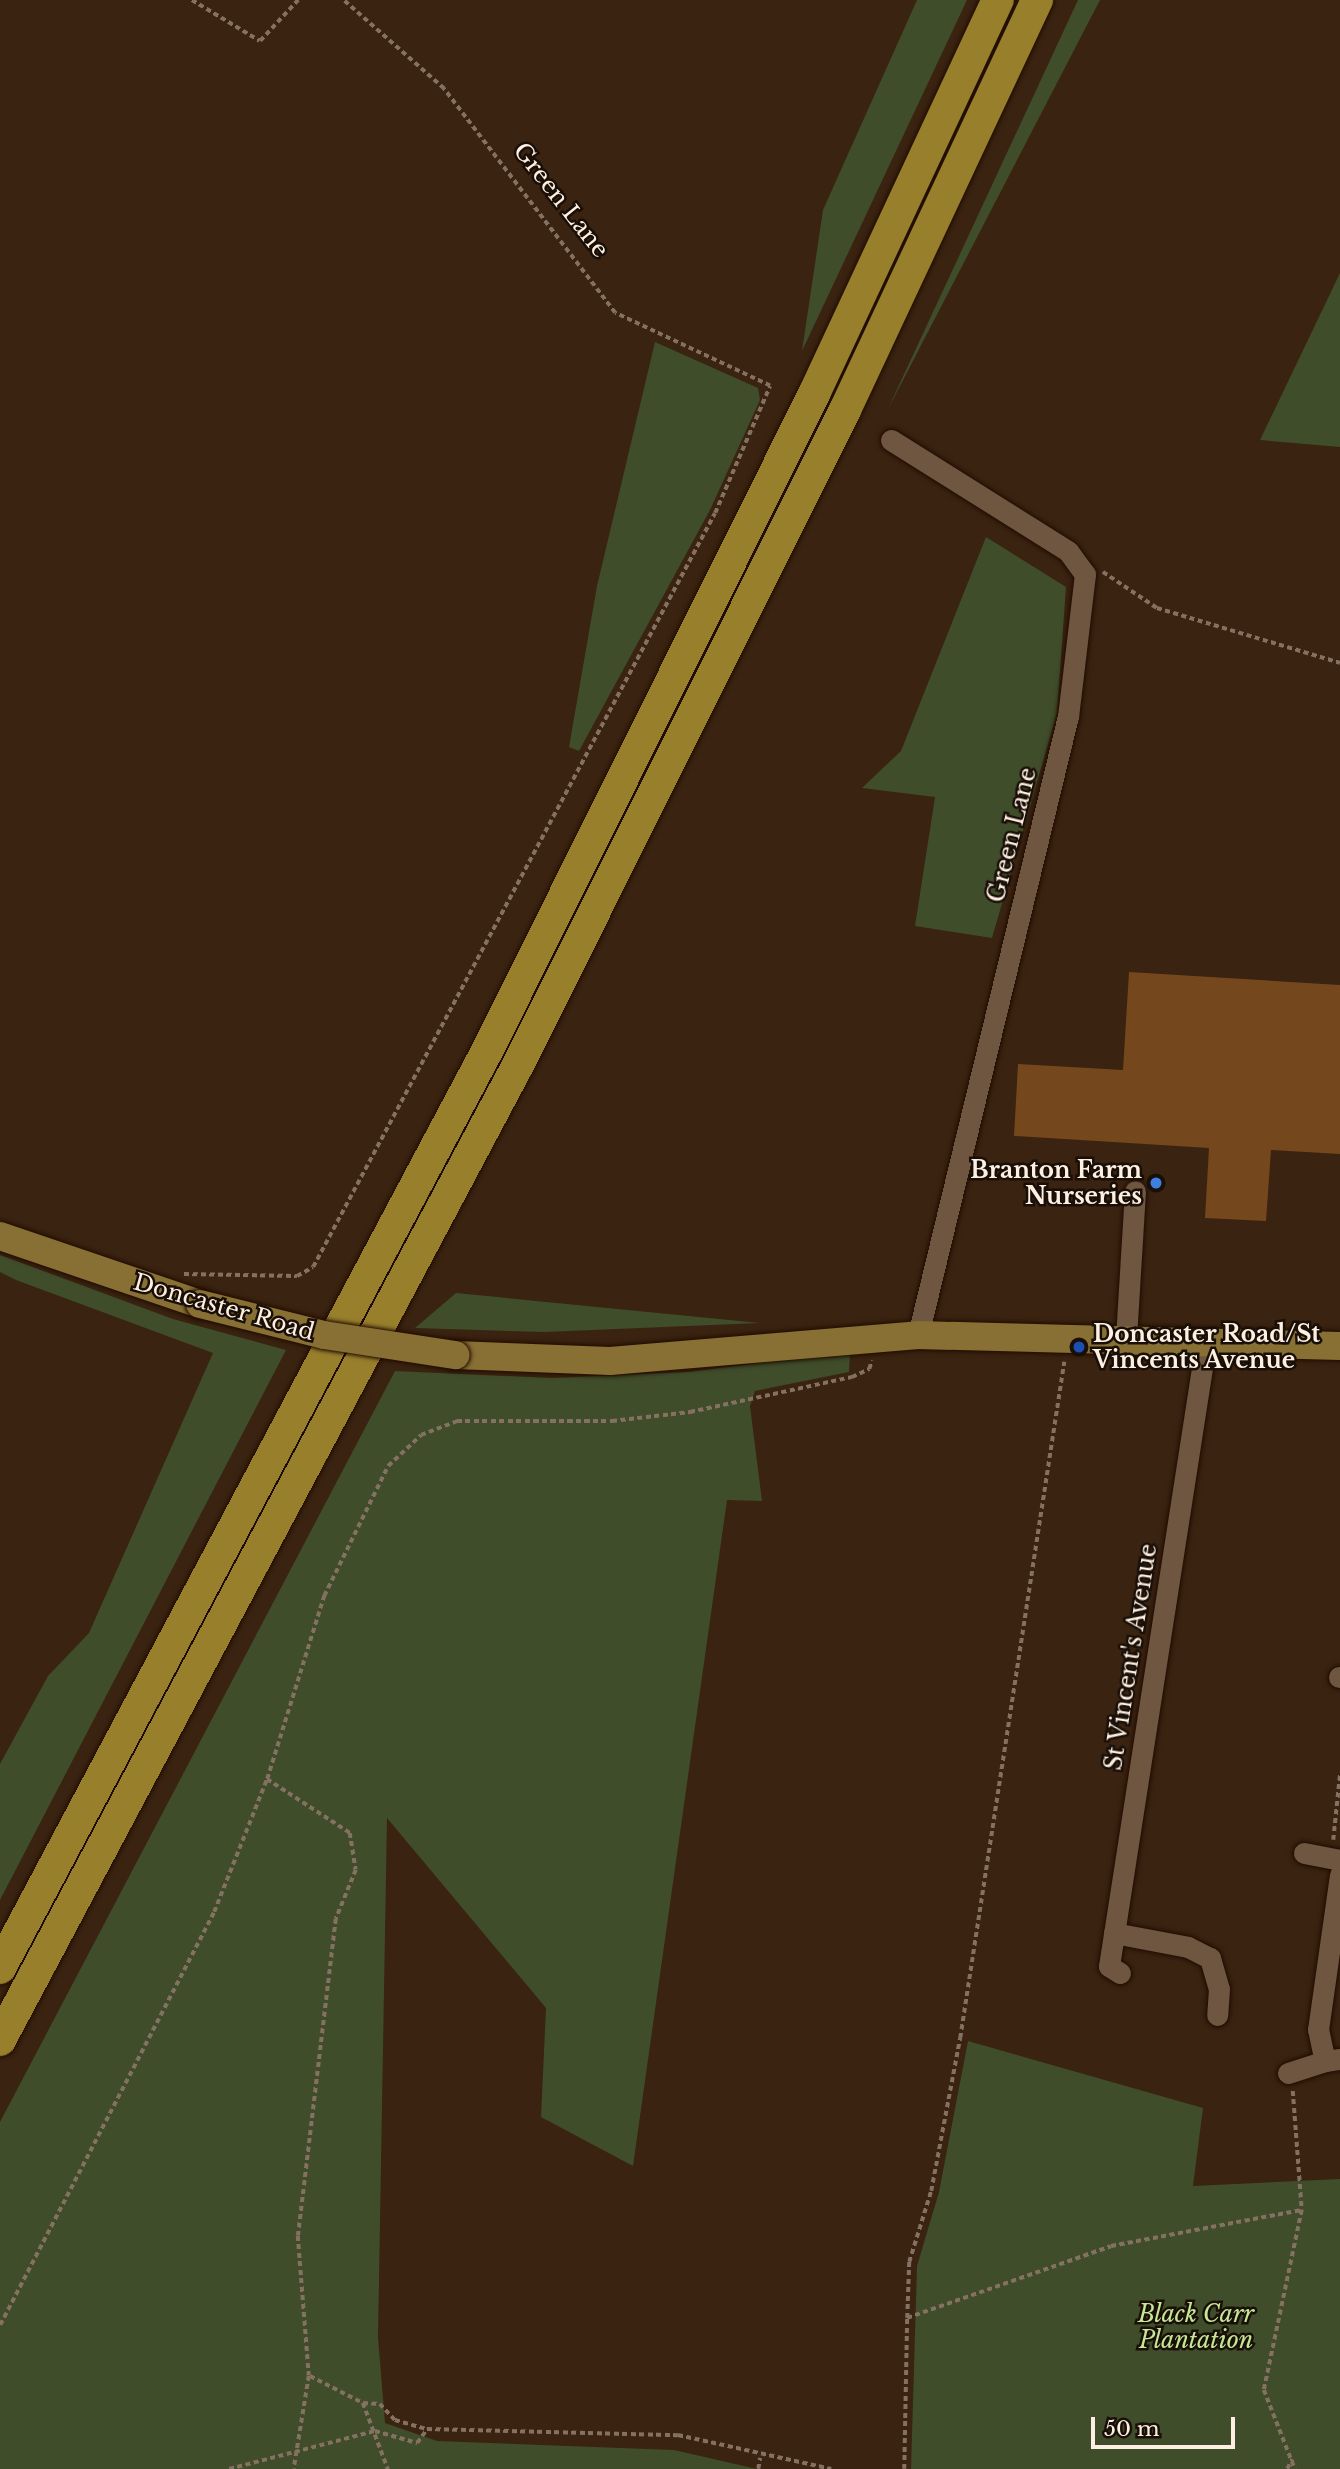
<!DOCTYPE html>
<style>
body{margin:0}
#map{position:relative;width:1340px;height:2469px;overflow:hidden;background:#3a2310;font-family:"Libre Baskerville",serif}
div>[style]{position:absolute}
.green>*{inset:0;background:#3f4d2a}
.building>*{inset:0;background:#74471d}
.path>*{height:3.5px;margin-top:-1.75px;transform-origin:0;background:repeating-linear-gradient(90deg,#857161 0 5px,transparent 0 8.5px)}
.roads{filter:drop-shadow(0 0 2px #200c00) drop-shadow(0 0 2px #200c00)}
.minor>*{height:21px;margin:-10.5px;padding:0 10.5px;transform-origin:10.5px;border-radius:10.5px;background:#6f5641}
.major>*{height:28px;margin:-14px;padding:0 14px;transform-origin:14px;border-radius:14px;background:#886f34}
.highway>*{height:32px;margin:-16px;padding:0 16px;transform-origin:16px;border-radius:16px;background:#987f2c}
.bridges{filter:drop-shadow(0 0 2px #200c00) drop-shadow(0 0 2px #200c00)}
.major-bridge>*{height:28px;margin:-14px;padding:0 14px;transform-origin:14px;border-radius:14px;background:#886f34}
.dots>*{width:19px;height:19px;translate:-50% -50%;box-sizing:border-box;border:4px solid #190f07;border-radius:50%}
span{translate:-50% -50%;white-space:nowrap;text-align:center;line-height:1.15;-webkit-text-stroke:5px #190f07;paint-order:stroke}
.street-label{font-size:23px;color:#feefe3}
.poi-label{font-size:23px;color:#feefe3;font-weight:700}
.right{translate:-100% -50%;text-align:right}
.left{translate:0 -50%;text-align:left}
.park-label{font-size:23px;color:#c5e896;font-style:italic}
.scale{position:absolute;left:1091px;top:2417px;width:144px;height:32px;box-sizing:border-box;border:4px solid #feefe3;border-top:0;padding-left:9px;font-size:21px;line-height:24px;white-space:nowrap;color:#feefe3;-webkit-text-stroke:5px #190f07;paint-order:stroke}
</style>
<div id="map">
<div class="green">
<div style="clip-path:polygon(917px 0,967px 0,802px 351px,823px 210px)"></div>
<div style="clip-path:polygon(1078px 0,1100px 0,887px 411px)"></div>
<div style="clip-path:polygon(1340px 273px,1340px 447px,1260px 440px)"></div>
<div style="clip-path:polygon(655px 342px,758px 388px,760px 400px,710px 510px,579px 751px,569px 747px,597px 586px)"></div>
<div style="clip-path:polygon(986px 537px,1066px 587px,1057px 713px,992px 938px,915px 926px,935px 797px,862px 788px,901px 751px)"></div>
<div style="clip-path:polygon(0 1255px,173px 1319px,286px 1350px,0 1900px,0 1764px,48px 1676px,89px 1633px,213px 1353px,16px 1280px,0 1272px)"></div>
<div style="clip-path:polygon(456px 1293px,760px 1323px,544px 1332px,415px 1328px)"></div>
<div style="clip-path:polygon(850px 1352px,849px 1372px,755px 1391px,750px 1406px,762px 1501px,727px 1500px,633px 2166px,541px 2117px,546px 2008px,387px 1818px,378px 2337px,385px 2423px,437px 2441px,674px 2450px,757px 2469px,0 2469px,0 2122px,395px 1371px,552px 1378px,688px 1372px)"></div>
<div style="clip-path:polygon(968px 2041px,1203px 2108px,1193px 2186px,1340px 2179px,1340px 2469px,911px 2469px,917px 2266px,939px 2192px)"></div>
</div>
<div class="building">
<div style="clip-path:polygon(1129px 972px,1340px 985px,1340px 1154px,1271px 1150px,1266px 1221px,1205px 1218px,1209px 1148px,1014px 1136px,1018px 1064px,1123px 1070px)"></div>
</div>
<div class="path">
<div style="left:192px;top:0;width:79px;rotate:31.1deg"></div>
<div style="left:260px;top:41px;width:56px;rotate:-47.2deg"></div>
<div style="left:1103px;top:572px;width:65px;rotate:33.7deg"></div>
<div style="left:1157px;top:608px;width:191px;rotate:16.7deg"></div>
<div style="left:184px;top:1274px;width:113px;rotate:1deg"></div>
<div style="left:297px;top:1276px;width:18px;rotate:-29deg"></div>
<div style="left:313px;top:1267px;width:854px;rotate:-61.94deg"></div>
<div style="left:715px;top:513px;width:138px;rotate:-66.6deg"></div>
<div style="left:770px;top:386px;width:171px;rotate:-154.8deg"></div>
<div style="left:615px;top:313px;width:282px;rotate:-127.4deg"></div>
<div style="left:444px;top:89px;width:135px;rotate:-138.6deg"></div>
<div style="left:267px;top:1779px;width:99px;rotate:33deg"></div>
<div style="left:350px;top:1833px;width:37px;rotate:81deg"></div>
<div style="left:356px;top:1870px;width:53px;rotate:112.2deg"></div>
<div style="left:336px;top:1919px;width:319px;rotate:96.8deg"></div>
<div style="left:298px;top:2236px;width:140px;rotate:85.5deg"></div>
<div style="left:309px;top:2376px;width:94px;rotate:99.2deg"></div>
<div style="left:1333px;top:1840px;width:68px;rotate:-84.1deg"></div>
<div style="left:1293px;top:2091px;width:119px;rotate:85.7deg"></div>
<div style="left:1302px;top:2210px;width:184px;rotate:101.9deg"></div>
<div style="left:1264px;top:2390px;width:85px;rotate:68.6deg"></div>
<div style="left:907px;top:2318px;width:56px;rotate:-88deg"></div>
<div style="left:909px;top:2262px;width:74px;rotate:-72.8deg"></div>
<div style="left:931px;top:2191px;width:156px;rotate:-79.3deg"></div>
<div style="left:960px;top:2038px;width:684px;rotate:-81.25deg"></div>
<div style="left:0;top:2325px;width:465px;rotate:-62.6deg"></div>
<div style="left:214px;top:1912px;width:143px;rotate:-68.3deg"></div>
<div style="left:267px;top:1779px;width:192px;rotate:-72.7deg"></div>
<div style="left:324px;top:1596px;width:145px;rotate:-63.8deg"></div>
<div style="left:388px;top:1466px;width:45px;rotate:-43.2deg"></div>
<div style="left:421px;top:1435px;width:39px;rotate:-21deg"></div>
<div style="left:457px;top:1421px;width:155px"></div>
<div style="left:612px;top:1421px;width:79px;rotate:-6.6deg"></div>
<div style="left:690px;top:1412px;width:166px;rotate:-12.2deg"></div>
<div style="left:852px;top:1377px;width:19px;rotate:-25deg"></div>
<div style="left:869px;top:1369px;width:9px;rotate:-72deg"></div>
<div style="left:310px;top:2376px;width:59px;rotate:27deg"></div>
<div style="left:363px;top:2403px;width:17px;rotate:3deg"></div>
<div style="left:380px;top:2404px;width:22px;rotate:47deg"></div>
<div style="left:395px;top:2420px;width:33px;rotate:16deg"></div>
<div style="left:427px;top:2429px;width:251px;rotate:1.4deg"></div>
<div style="left:678px;top:2435px;width:157px;rotate:12.5deg"></div>
<div style="left:363px;top:2403px;width:71px;rotate:69.3deg"></div>
<div style="left:229px;top:2469px;width:151px;rotate:-14.6deg"></div>
<div style="left:375px;top:2431px;width:44px;rotate:15.9deg"></div>
<div style="left:417px;top:2443px;width:17px;rotate:-54deg"></div>
<div style="left:758px;top:2469px;width:11px;rotate:-80deg"></div>
<div style="left:904px;top:2469px;width:151px;rotate:-88.9deg"></div>
<div style="left:907px;top:2318px;width:216px;rotate:-19.4deg"></div>
<div style="left:1111px;top:2246px;width:194px;rotate:-10.7deg"></div>
<div style="left:1287px;top:2469px;width:11px;rotate:-63deg"></div>
</div>
<div class="roads">
<div class="minor">
<div style="left:891px;top:440px;width:209px;rotate:32.1deg"></div>
<div style="left:1068px;top:551px;width:29px;rotate:54deg"></div>
<div style="left:1085px;top:574px;width:143px;rotate:96.8deg"></div>
<div style="left:1068px;top:716px;width:637px;rotate:103.62deg"></div>
<div style="left:1126px;top:1338px;width:147px;rotate:-86.5deg"></div>
<div style="left:1339px;top:1677px;width:1px"></div>
<div style="left:1304px;top:1853px;width:37px;rotate:11deg"></div>
<div style="left:1340px;top:1875px;width:156px;rotate:98.1deg"></div>
<div style="left:1318px;top:2029px;width:33px;rotate:78deg"></div>
<div style="left:1325px;top:2061px;width:15px;rotate:-8deg"></div>
<div style="left:1114px;top:1933px;width:75px;rotate:10.7deg"></div>
<div style="left:1188px;top:1947px;width:25px;rotate:27deg"></div>
<div style="left:1210px;top:1958px;width:32px;rotate:74deg"></div>
<div style="left:1219px;top:1989px;width:26px;rotate:94deg"></div>
<div style="left:1120px;top:1973px;width:13px;rotate:-148deg"></div>
<div style="left:1109px;top:1966px;width:631px;rotate:-81.16deg"></div>
<div style="left:1288px;top:2073px;width:39px;rotate:-18deg"></div>
</div>
<div class="major">
<div style="left:0;top:1236px;width:211px;rotate:18.8deg"></div>
<div style="left:455px;top:1355px;width:155px;rotate:2.2deg"></div>
<div style="left:610px;top:1361px;width:309px;rotate:-4.8deg"></div>
<div style="left:918px;top:1335px;width:422px;rotate:1.5deg"></div>
</div>
<div class="highway">
<div style="left:0;top:1968px;width:1038px;rotate:-62.03deg"></div>
<div style="left:487px;top:1051px;width:734px;rotate:-63.54deg"></div>
<div style="left:814px;top:394px;width:435px;rotate:-65deg"></div>
<div style="left:0;top:2040px;width:1104px;rotate:-62.02deg"></div>
<div style="left:518px;top:1065px;width:732px;rotate:-63.47deg"></div>
<div style="left:845px;top:410px;width:453px;rotate:-64.9deg"></div>
</div>
</div>
<div class="bridges">
<div class="major-bridge">
<div style="left:200px;top:1304px;width:128px;rotate:14deg"></div>
<div style="left:324px;top:1335px;width:133px;rotate:8.7deg"></div>
</div>
</div>
<div class="dots">
<div style="left:1156px;top:1183px;background:#3f7fe0"></div>
<div style="left:1079px;top:1347px;background:#1a4fb4"></div>
</div>
<div class="street-label">
<span style="left:561px;top:200px;rotate:52deg">Green Lane</span>
<span style="left:1012px;top:835px;rotate:-76deg">Green Lane</span>
<span style="left:224px;top:1307px;rotate:16deg">Doncaster Road</span>
<span style="left:1131px;top:1657px;rotate:-81deg">St Vincent's Avenue</span>
</div>
<div class="poi-label">
<span class="right" style="left:1142px;top:1183px">Branton Farm<br>Nurseries</span>
<span class="left" style="left:1093px;top:1347px">Doncaster Road/St<br>Vincents Avenue</span>
</div>
<div class="park-label">
<span style="left:1196px;top:2327px">Black Carr<br>Plantation</span>
</div>
<div class="scale">50 m</div>
</div>
